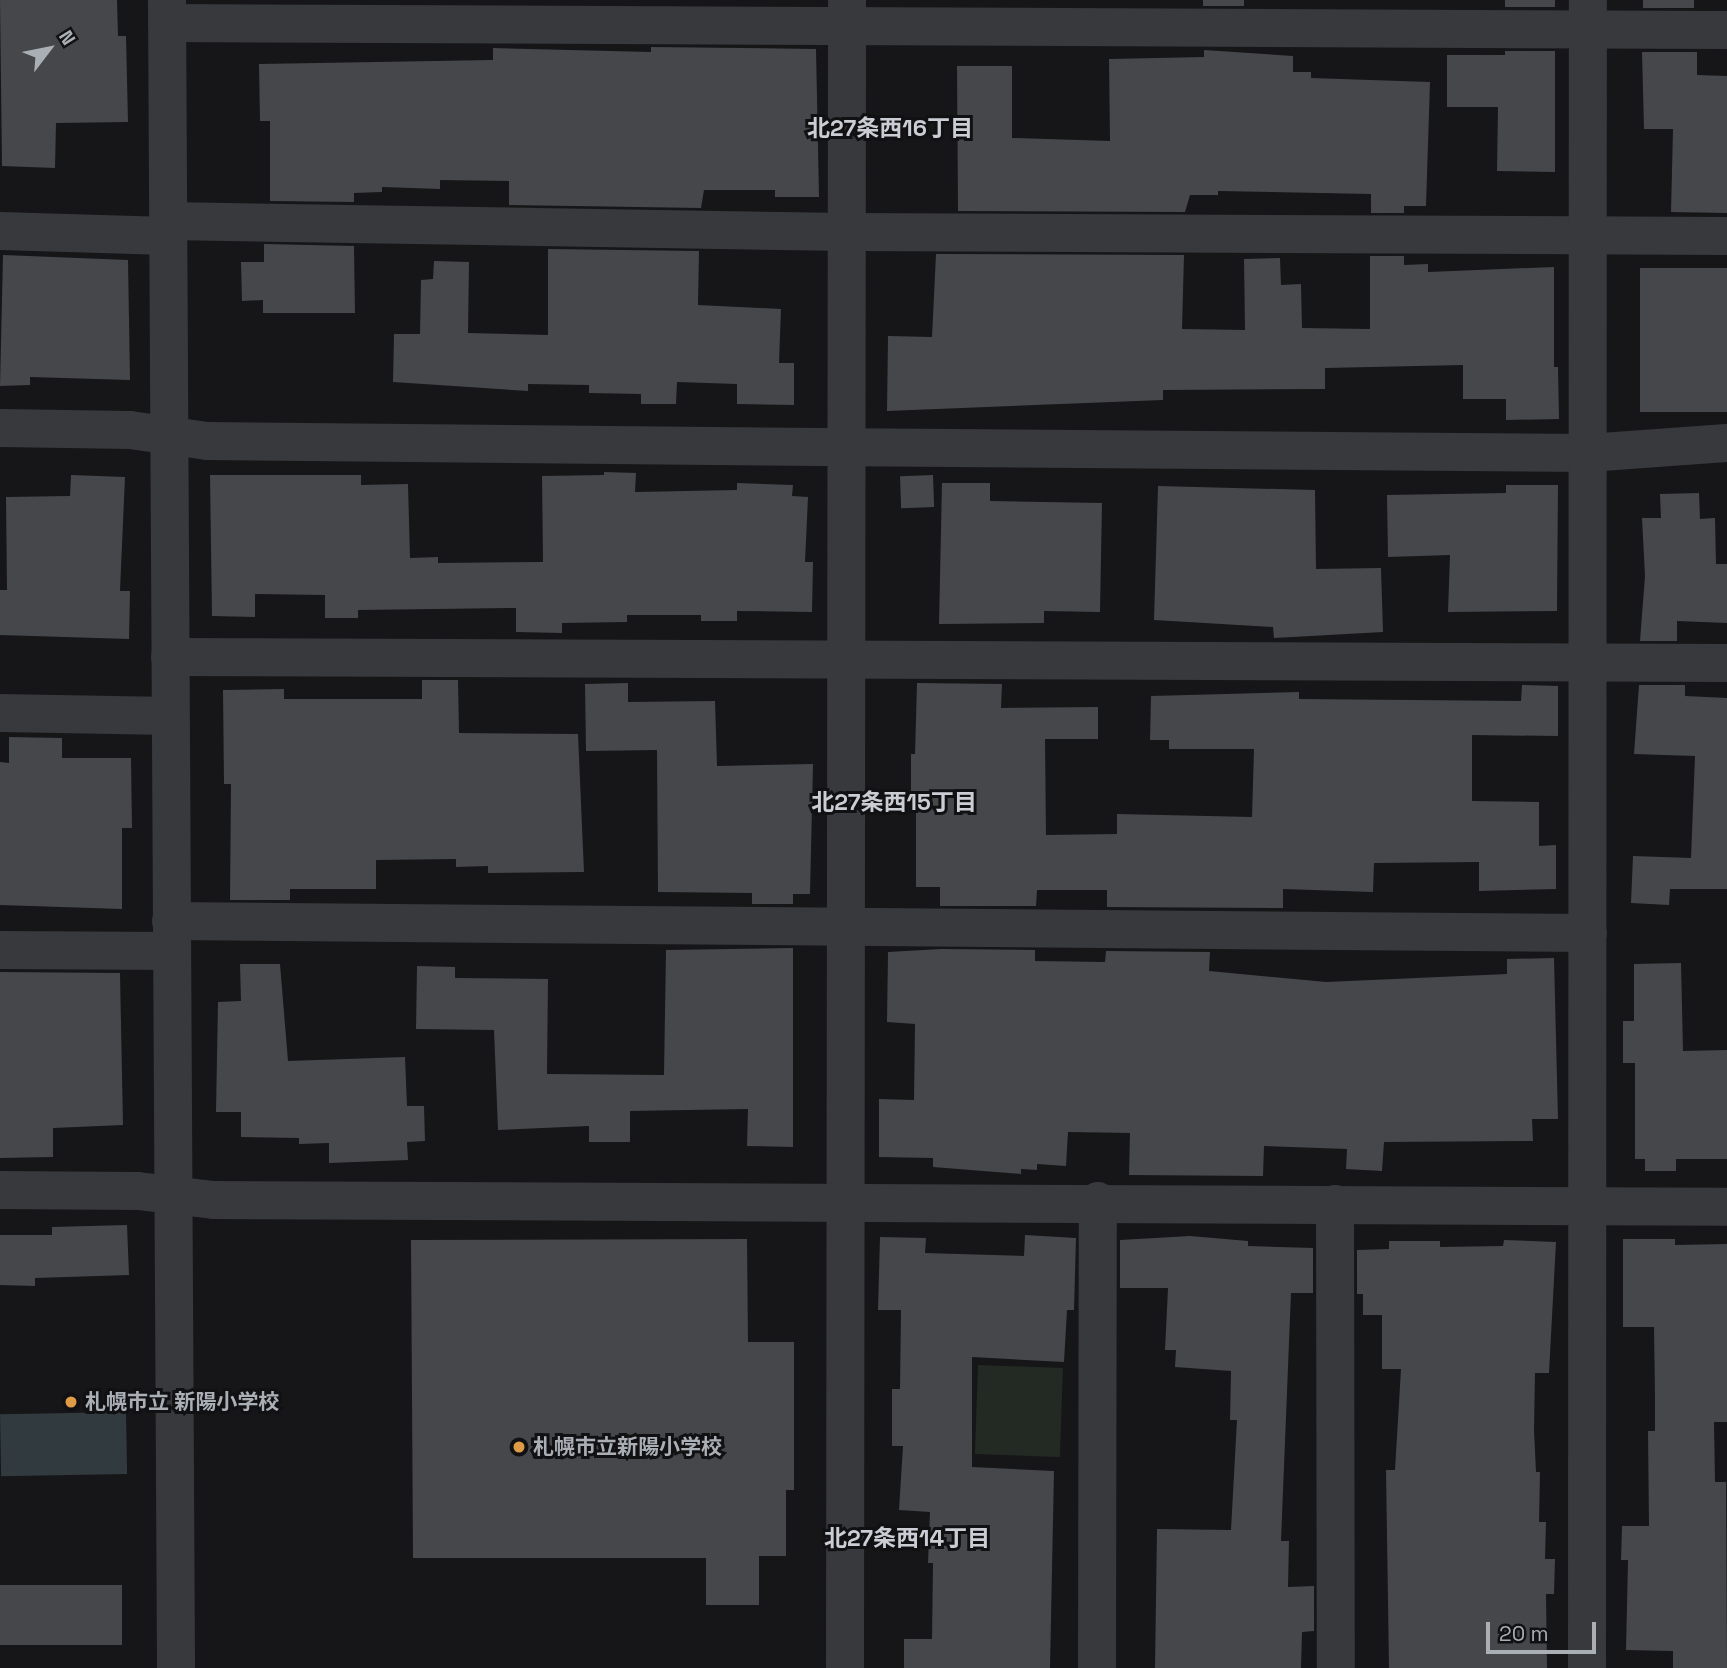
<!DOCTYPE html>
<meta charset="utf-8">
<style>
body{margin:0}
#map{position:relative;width:1727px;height:1668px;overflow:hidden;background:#161618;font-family:"Space Grotesk","Noto Sans JP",sans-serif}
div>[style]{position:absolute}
.green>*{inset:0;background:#232a23;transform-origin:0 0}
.water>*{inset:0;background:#313a3f;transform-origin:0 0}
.building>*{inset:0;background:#45474a;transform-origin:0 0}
.minor>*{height:38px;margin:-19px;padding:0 19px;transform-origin:19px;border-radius:19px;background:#38393c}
.dots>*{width:19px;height:19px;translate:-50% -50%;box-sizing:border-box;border:4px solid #111113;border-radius:50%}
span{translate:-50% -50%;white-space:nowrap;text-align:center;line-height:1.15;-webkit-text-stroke:6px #111113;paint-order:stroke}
.poi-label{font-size:21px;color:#aaafb6;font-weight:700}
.left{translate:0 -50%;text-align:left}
.neighbourhood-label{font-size:23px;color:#cacdd3;font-weight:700}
.north{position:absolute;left:14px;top:14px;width:70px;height:70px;-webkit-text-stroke:5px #111113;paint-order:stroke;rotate:58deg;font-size:19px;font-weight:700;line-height:28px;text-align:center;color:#aaafb6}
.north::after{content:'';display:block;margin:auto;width:24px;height:32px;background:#aaafb6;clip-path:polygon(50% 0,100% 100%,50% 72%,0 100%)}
.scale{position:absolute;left:1486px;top:1622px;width:110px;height:32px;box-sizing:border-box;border:4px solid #aaafb6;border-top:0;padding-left:9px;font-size:21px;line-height:24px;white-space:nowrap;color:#aaafb6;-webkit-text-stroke:5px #111113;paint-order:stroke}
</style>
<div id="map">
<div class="green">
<div style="left:978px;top:1365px;width:85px;height:89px;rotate:2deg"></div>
</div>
<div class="water">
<div style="left:126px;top:1412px;width:62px;height:126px;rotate:89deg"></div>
</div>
<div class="building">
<div style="clip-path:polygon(0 0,117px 0,118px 36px,126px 36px,128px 122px,56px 123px,55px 168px,2px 166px)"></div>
<div style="left:1203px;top:0;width:41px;height:6px"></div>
<div style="left:1505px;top:0;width:50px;height:7px"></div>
<div style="left:1643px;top:0;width:51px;height:8px"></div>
<div style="clip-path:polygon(651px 47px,816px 49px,819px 197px,775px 197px,775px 190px,704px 190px,701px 208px,509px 205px,509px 181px,440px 180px,440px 189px,382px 187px,382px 192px,354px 193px,354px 202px,270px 201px,270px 121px,260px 121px,259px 64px,493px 60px,493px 48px,651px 52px)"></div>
<div style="clip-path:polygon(1204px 50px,1293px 56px,1293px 72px,1311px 72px,1311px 78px,1430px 82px,1426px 206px,1404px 206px,1404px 213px,1371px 213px,1371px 194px,1218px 191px,1218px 195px,1190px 195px,1185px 212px,958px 211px,957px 66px,1012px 66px,1012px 138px,1110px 141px,1109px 59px,1204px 57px)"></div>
<div style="clip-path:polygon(1505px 51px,1555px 51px,1555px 172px,1497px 171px,1498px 107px,1447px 107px,1447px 55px,1505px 55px)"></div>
<div style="clip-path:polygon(1642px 52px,1697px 52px,1697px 75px,1727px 76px,1727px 213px,1671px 212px,1673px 129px,1644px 129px)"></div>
<div style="clip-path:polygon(264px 244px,354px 246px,355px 313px,263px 313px,263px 300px,242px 301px,241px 262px,264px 262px)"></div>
<div style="clip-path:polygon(548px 249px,699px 251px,698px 305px,781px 309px,779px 363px,794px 363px,794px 405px,737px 404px,737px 384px,677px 382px,676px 404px,641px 404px,641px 394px,589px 393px,589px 385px,528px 384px,528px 391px,393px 382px,394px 334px,420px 334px,421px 280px,433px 279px,434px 261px,469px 262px,468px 333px,548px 335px)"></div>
<div style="clip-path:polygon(936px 254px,1184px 255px,1182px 329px,1245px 330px,1244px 259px,1280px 258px,1281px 285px,1301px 284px,1302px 328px,1370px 329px,1370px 256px,1404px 256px,1404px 265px,1428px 264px,1428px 272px,1554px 267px,1554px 367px,1558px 367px,1559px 419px,1506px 420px,1506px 399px,1463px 399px,1463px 365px,1325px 368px,1325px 389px,1163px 390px,1163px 400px,887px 411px,888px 336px,932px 337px)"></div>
<div style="clip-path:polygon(3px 255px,128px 260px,130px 380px,30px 377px,30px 385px,0 386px)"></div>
<div style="left:1640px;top:268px;width:87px;height:144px"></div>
<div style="clip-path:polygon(604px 472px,636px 473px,635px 492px,737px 490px,737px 483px,793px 485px,792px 496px,808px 497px,805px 562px,813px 562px,812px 612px,737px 611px,737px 621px,701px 621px,701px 615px,627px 615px,627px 622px,562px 623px,562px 633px,516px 632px,516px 608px,358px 610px,358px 618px,325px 618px,325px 595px,255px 594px,255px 617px,212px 616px,210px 475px,361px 475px,361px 485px,408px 484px,410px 558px,438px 557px,438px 563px,543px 562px,542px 476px,604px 475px)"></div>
<div style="clip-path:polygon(71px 475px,125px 477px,120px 591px,130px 591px,129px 639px,0 635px,0 590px,7px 590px,6px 497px,70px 496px)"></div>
<div style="left:933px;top:475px;width:32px;height:33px;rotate:88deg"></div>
<div style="clip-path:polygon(942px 483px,990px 483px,990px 501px,1102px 503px,1100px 612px,1044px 611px,1044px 623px,939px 624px)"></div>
<div style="clip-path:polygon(1506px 485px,1558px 485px,1557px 611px,1448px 612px,1450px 555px,1388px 557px,1387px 495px,1506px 493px)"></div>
<div style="clip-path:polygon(1158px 486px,1315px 490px,1316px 569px,1381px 568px,1383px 632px,1274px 638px,1273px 627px,1154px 620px)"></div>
<div style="clip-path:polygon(1699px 493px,1700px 519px,1715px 518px,1716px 564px,1727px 564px,1727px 623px,1677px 621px,1677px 641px,1640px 641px,1645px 576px,1642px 518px,1661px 518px,1660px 494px)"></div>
<div style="clip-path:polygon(422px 680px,458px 680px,459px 733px,578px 734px,584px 872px,488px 873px,488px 866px,456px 867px,456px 859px,376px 860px,376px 889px,290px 889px,290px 900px,230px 900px,231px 784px,224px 784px,223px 690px,284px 689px,284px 699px,422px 699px)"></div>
<div style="clip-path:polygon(628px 683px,628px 702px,715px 701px,717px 766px,813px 764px,810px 894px,793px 894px,793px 904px,752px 904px,752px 893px,658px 892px,657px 750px,586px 751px,585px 684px)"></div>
<div style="clip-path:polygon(917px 683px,1002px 684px,1001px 708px,1098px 707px,1098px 739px,1045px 739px,1046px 835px,1117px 834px,1117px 814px,1252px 817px,1254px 749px,1169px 749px,1169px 740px,1150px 740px,1151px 696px,1299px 692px,1299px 699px,1521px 701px,1522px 685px,1558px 686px,1558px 736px,1472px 735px,1472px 801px,1539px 802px,1539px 846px,1556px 845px,1556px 889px,1479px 891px,1479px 862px,1374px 863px,1373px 892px,1283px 889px,1283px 908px,1107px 907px,1107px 890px,1037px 890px,1036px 906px,940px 906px,940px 887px,916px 887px,916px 796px,911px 796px,911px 754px,915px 754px)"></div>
<div style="clip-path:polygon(1639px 685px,1685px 685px,1685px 696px,1727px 698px,1727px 889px,1670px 889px,1669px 905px,1631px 903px,1633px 856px,1691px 858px,1695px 756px,1634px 754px)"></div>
<div style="clip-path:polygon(9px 737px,62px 738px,62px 758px,131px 758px,132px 828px,122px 828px,122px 909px,0 905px,0 762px,9px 763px)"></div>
<div style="clip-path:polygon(793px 948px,793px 1147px,747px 1146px,748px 1109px,630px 1111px,630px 1142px,589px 1142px,589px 1126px,498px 1130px,494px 1030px,416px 1029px,417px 966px,455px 967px,455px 978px,548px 979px,547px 1074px,664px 1075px,666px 950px)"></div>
<div style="clip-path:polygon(941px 949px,1035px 950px,1035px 961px,1105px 962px,1106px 951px,1210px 952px,1209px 971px,1326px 982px,1507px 974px,1507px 959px,1554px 958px,1558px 1119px,1532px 1119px,1533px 1141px,1384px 1142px,1382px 1171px,1346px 1169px,1347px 1149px,1264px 1146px,1263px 1176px,1129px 1175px,1130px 1133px,1068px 1132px,1066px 1166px,1037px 1164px,1037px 1170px,1021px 1169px,1021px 1174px,933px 1167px,933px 1158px,879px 1157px,879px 1099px,914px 1100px,915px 1024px,887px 1022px,888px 952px)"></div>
<div style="clip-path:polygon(1681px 963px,1683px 1051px,1727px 1050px,1727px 1159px,1676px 1159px,1676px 1171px,1645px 1171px,1645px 1159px,1635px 1159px,1635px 1063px,1623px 1063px,1623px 1021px,1634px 1021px,1634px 964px)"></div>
<div style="clip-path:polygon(240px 964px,280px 964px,288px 1061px,405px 1057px,407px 1106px,424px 1106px,425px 1141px,407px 1142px,408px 1160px,329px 1163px,329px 1143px,299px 1144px,299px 1138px,241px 1137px,241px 1112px,216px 1112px,218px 1002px,241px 1001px)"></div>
<div style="clip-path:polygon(0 972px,120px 973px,123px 1125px,53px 1128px,53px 1157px,0 1158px)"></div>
<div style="clip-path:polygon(127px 1225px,129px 1275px,35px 1278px,35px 1286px,0 1285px,0 1235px,52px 1235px,52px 1227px)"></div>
<div style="clip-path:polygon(1025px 1235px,1076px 1238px,1074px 1310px,1067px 1310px,1064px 1362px,972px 1357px,972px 1467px,1054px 1471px,1050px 1668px,904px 1668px,904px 1639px,932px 1639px,933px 1563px,928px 1563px,930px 1512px,899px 1510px,903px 1446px,892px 1446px,892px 1389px,900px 1389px,901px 1310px,878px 1310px,880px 1237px,926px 1238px,925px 1253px,1024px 1256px)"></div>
<div style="clip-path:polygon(1190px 1236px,1248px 1241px,1248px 1246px,1313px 1248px,1313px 1293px,1291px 1293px,1281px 1541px,1289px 1541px,1288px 1587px,1314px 1586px,1314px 1631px,1302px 1632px,1301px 1668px,1155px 1668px,1157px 1529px,1231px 1530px,1237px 1420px,1230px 1420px,1231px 1371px,1175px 1367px,1176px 1350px,1165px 1350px,1168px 1288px,1120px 1288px,1120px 1240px)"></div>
<div style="clip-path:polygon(747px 1239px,748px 1342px,794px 1342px,794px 1490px,786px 1490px,786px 1556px,759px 1556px,759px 1605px,706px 1605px,706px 1558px,413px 1558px,411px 1240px)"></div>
<div style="clip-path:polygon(1623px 1239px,1675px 1239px,1675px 1245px,1727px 1244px,1727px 1422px,1714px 1422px,1715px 1482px,1726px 1482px,1727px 1668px,1673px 1668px,1673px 1651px,1626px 1650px,1628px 1560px,1621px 1560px,1622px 1526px,1649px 1526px,1648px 1431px,1655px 1431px,1655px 1397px,1654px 1327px,1623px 1327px)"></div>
<div style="clip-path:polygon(1504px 1240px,1556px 1242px,1549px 1373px,1535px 1373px,1534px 1430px,1536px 1472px,1540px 1472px,1539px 1522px,1546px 1522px,1545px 1559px,1555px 1559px,1554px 1594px,1546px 1594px,1547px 1668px,1389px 1668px,1386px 1470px,1395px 1470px,1401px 1369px,1382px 1369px,1382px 1315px,1363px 1315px,1363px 1294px,1357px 1294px,1357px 1250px,1389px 1249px,1389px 1241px,1440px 1241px,1440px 1247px,1503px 1246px)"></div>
<div style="left:0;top:1585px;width:122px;height:60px"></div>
</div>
<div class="minor">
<div style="left:167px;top:0;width:1668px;rotate:89.69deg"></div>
<div style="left:167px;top:23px;width:1560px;rotate:0.26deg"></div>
<div style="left:168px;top:221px;width:679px;rotate:0.93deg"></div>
<div style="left:847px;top:232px;width:880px;rotate:0.26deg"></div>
<div style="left:0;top:231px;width:168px;rotate:1.7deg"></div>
<div style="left:0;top:428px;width:130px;rotate:0.9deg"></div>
<div style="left:130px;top:430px;width:78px;rotate:8.1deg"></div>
<div style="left:207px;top:441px;width:613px;rotate:0.56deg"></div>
<div style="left:820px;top:447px;width:768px;rotate:0.45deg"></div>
<div style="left:1588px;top:453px;width:139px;rotate:-4.1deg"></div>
<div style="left:170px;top:657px;width:1557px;rotate:0.22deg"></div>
<div style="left:0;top:713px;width:170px;rotate:1deg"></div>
<div style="left:171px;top:921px;width:1417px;rotate:0.49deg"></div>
<div style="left:0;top:950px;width:172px;rotate:0.3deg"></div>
<div style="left:0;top:1190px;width:138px;rotate:0.4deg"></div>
<div style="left:138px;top:1191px;width:76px;rotate:6.8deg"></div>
<div style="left:213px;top:1200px;width:1514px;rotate:0.26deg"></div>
<div style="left:1335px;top:1204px;width:464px;rotate:89.9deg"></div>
<div style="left:845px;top:1668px;width:1668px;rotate:-89.93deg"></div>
<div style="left:1097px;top:1668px;width:467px;rotate:-89.9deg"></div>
<div style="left:1587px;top:1668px;width:1668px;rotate:-89.97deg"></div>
</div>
<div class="dots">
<div style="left:71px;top:1402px;background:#e09b46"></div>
<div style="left:519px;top:1447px;background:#e09b46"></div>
</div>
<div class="poi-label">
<span class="left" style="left:85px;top:1402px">札幌市立 新陽小学校</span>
<span class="left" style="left:533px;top:1447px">札幌市立新陽小学校</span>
</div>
<div class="neighbourhood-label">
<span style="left:890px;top:128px">北27条西16丁目</span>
<span style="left:894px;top:802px">北27条西15丁目</span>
<span style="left:907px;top:1538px">北27条西14丁目</span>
</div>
<div class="north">N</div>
<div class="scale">20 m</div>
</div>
